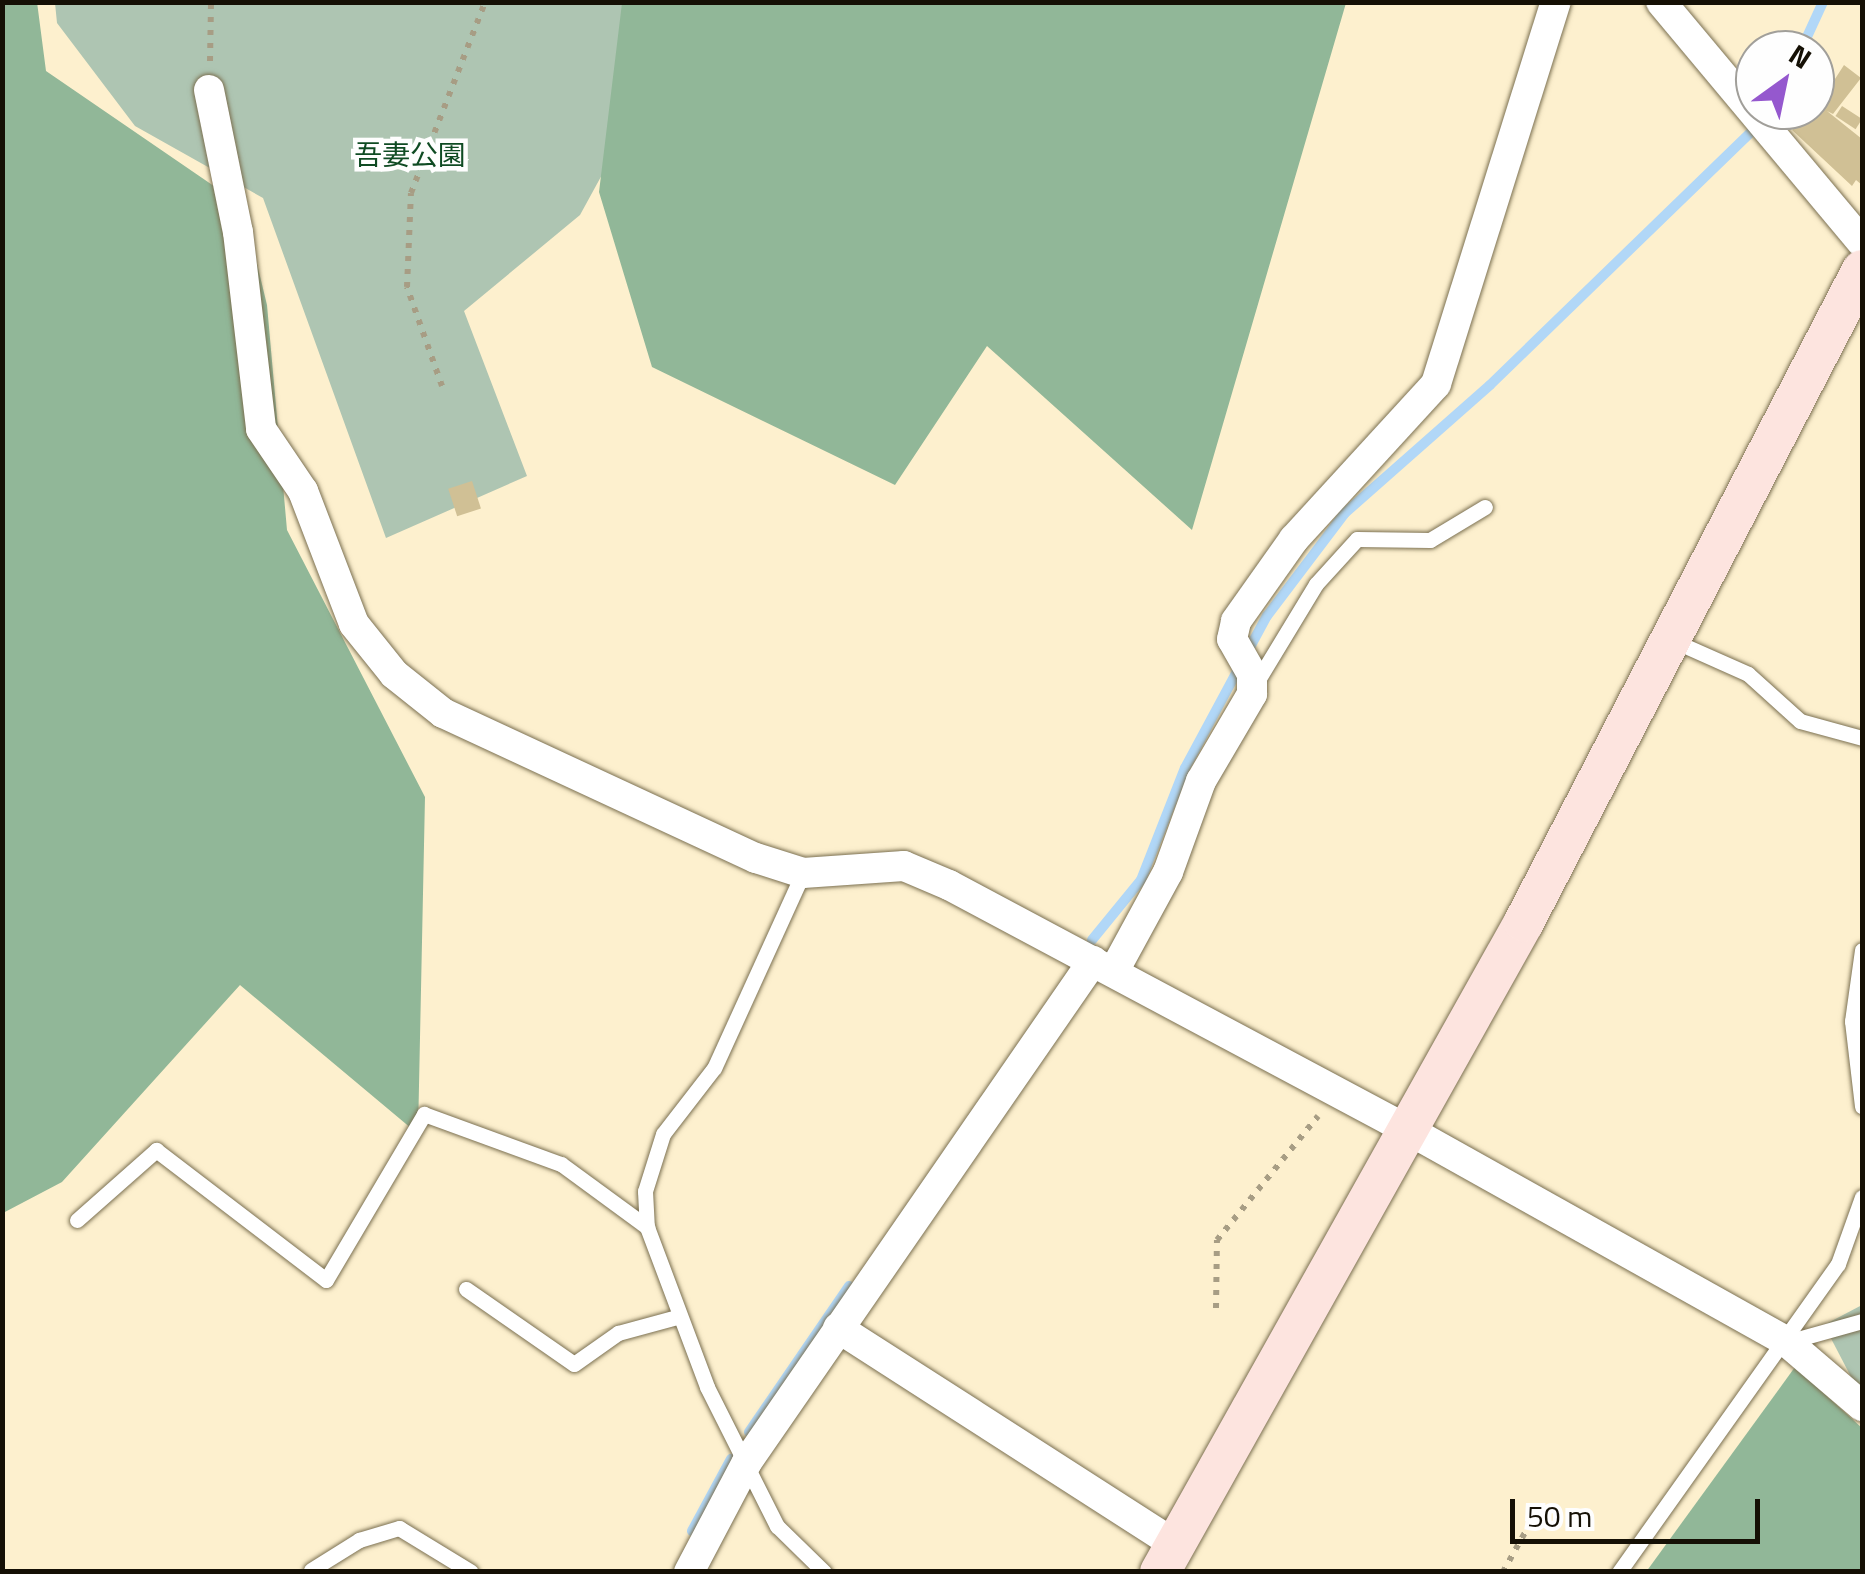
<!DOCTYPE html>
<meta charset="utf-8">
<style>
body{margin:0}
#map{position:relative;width:1865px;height:1574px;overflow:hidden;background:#fdf0ce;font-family:"Titillium Web","Noto Sans JP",sans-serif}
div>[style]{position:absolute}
.green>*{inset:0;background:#aec5b2}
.forest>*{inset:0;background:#91b798}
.stream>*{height:10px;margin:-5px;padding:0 5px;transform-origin:5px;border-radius:5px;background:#b1d7f7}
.building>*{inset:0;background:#d0c095;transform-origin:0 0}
.path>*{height:6px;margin-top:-3px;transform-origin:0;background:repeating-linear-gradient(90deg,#a79d84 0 5px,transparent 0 13px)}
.roads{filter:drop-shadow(0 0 2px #7b7051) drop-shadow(0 0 2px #7b7051)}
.lane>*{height:15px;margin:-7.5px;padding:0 7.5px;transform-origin:7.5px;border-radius:7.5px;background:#fff}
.street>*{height:30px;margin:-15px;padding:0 15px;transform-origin:15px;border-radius:15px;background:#fff}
.secondary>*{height:40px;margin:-20px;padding:0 20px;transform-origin:20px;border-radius:20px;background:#fde4df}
span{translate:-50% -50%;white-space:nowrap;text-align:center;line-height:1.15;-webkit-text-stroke:9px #fefefe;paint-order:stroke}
.park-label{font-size:28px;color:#0f4b23}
.frame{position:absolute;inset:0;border:5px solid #151005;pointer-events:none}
.north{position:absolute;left:1735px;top:30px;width:100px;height:100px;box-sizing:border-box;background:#fefefe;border:2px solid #a19f9a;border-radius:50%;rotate:33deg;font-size:28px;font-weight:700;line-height:40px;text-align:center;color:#151005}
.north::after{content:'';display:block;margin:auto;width:35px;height:45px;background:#9558ce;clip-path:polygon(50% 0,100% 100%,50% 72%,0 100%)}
.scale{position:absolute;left:1510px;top:1499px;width:250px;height:45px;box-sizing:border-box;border:5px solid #151005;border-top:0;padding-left:12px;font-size:30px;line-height:35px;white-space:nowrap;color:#151005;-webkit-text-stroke:8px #fefefe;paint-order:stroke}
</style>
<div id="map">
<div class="green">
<div style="clip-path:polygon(55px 3px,696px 3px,580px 215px,464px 311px,527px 476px,386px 538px,263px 198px,135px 126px,57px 23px)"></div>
<div style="clip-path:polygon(1862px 1305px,1862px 1398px,1824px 1325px)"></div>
</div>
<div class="forest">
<div style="clip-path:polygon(37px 2px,46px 71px,243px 206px,267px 305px,287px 530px,425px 797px,418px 1134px,240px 985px,62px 1182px,3px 1213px,2px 3px)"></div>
<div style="clip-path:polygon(622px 3px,1346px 3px,1192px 530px,987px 346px,895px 485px,652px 367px,599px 192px)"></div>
<div style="clip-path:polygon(1795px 1367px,1862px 1428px,1862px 1571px,1646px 1572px)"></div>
</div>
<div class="stream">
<div style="left:1801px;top:50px;width:53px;rotate:-65.4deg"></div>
<div style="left:1092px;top:940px;width:77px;rotate:-50.8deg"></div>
<div style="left:1141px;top:880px;width:120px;rotate:-68.6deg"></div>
<div style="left:1185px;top:768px;width:173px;rotate:-61.7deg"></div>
<div style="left:1267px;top:616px;width:129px;rotate:-52.9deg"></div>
<div style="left:1345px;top:513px;width:193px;rotate:-41.4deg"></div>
<div style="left:1490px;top:385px;width:376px;rotate:-44.1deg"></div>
<div style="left:749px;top:1432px;width:177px;rotate:-55.6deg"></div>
<div style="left:692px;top:1531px;width:82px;rotate:-61.6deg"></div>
</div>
<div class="building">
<div style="clip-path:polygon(1844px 65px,1861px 78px,1833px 114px,1827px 111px,1862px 139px,1862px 185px,1856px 180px,1852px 186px,1792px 130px,1815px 110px)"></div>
<div style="left:1842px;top:106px;width:24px;height:12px;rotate:33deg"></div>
<div style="left:472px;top:481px;width:29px;height:25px;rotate:72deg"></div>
</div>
<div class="path">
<div style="left:210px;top:61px;width:59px;rotate:-89deg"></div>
<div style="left:442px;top:386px;width:105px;rotate:-109.5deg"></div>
<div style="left:407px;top:287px;width:94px;rotate:-87.6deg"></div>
<div style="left:411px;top:193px;width:205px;rotate:-68.8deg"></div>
<div style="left:1216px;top:1308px;width:68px;rotate:-89.2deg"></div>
<div style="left:1217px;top:1240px;width:160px;rotate:-50.8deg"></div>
<div style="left:1503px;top:1572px;width:70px;rotate:-60.9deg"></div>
</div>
<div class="roads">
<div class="lane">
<div style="left:1674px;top:641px;width:81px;rotate:24deg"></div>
<div style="left:1748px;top:674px;width:70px;rotate:42.1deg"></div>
<div style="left:1800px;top:721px;width:64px;rotate:15.3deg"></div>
<div style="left:1256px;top:683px;width:116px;rotate:-58.8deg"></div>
<div style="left:1316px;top:584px;width:61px;rotate:-47.7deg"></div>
<div style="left:1357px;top:539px;width:73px;rotate:0.8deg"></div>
<div style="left:1430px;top:540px;width:64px;rotate:-31deg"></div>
<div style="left:803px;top:873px;width:214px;rotate:114.5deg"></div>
<div style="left:714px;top:1068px;width:83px;rotate:127.7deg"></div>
<div style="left:663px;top:1134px;width:60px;rotate:107.5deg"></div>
<div style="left:645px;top:1191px;width:36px;rotate:87deg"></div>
<div style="left:647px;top:1227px;width:171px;rotate:69.4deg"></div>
<div style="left:707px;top:1387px;width:156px;rotate:63.3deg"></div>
<div style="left:777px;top:1526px;width:66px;rotate:44.4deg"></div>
<div style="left:1862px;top:950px;width:72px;rotate:98deg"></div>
<div style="left:1852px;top:1021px;width:86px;rotate:83.3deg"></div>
<div style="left:77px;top:1220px;width:106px;rotate:-41.5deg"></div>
<div style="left:156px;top:1150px;width:214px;rotate:37.4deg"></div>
<div style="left:326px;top:1280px;width:193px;rotate:-59.4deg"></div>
<div style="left:424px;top:1114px;width:146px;rotate:20.1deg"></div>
<div style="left:561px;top:1164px;width:107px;rotate:36.2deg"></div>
<div style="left:466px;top:1289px;width:131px;rotate:34.8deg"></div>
<div style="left:574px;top:1364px;width:54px;rotate:-35.2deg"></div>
<div style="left:618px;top:1333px;width:61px;rotate:-15.2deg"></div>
<div style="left:1787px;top:1342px;width:78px;rotate:-15.6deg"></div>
<div style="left:311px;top:1570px;width:57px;rotate:-32deg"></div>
<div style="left:359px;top:1540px;width:42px;rotate:-16.7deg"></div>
<div style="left:399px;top:1528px;width:84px;rotate:31.4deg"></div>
<div style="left:1619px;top:1572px;width:378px;rotate:-54.6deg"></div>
<div style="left:1838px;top:1264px;width:71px;rotate:-70.3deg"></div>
</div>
<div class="street">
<div style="left:1661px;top:2px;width:313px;rotate:50.1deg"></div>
<div style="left:209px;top:90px;width:145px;rotate:78.5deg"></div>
<div style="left:238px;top:232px;width:198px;rotate:83.3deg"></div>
<div style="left:261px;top:429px;width:75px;rotate:55.9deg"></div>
<div style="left:303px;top:491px;width:142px;rotate:69deg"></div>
<div style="left:354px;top:624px;width:64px;rotate:51.3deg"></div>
<div style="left:394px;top:674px;width:63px;rotate:38.5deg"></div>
<div style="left:443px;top:713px;width:345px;rotate:24.9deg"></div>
<div style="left:756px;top:858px;width:49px;rotate:17.7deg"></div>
<div style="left:803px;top:873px;width:101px;rotate:-4deg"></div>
<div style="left:904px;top:866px;width:49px;rotate:22.9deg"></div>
<div style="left:949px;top:885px;width:523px;rotate:28.09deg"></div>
<div style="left:1410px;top:1131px;width:432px;rotate:29.2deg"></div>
<div style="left:1787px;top:1342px;width:99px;rotate:40.5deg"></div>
<div style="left:1114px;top:971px;width:113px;rotate:-61.4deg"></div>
<div style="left:1168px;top:872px;width:97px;rotate:-70.1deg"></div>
<div style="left:1201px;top:781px;width:101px;rotate:-59.6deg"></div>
<div style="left:1252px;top:694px;width:20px;rotate:-90deg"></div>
<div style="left:1252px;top:674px;width:40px;rotate:-119.7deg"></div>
<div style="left:1232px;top:639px;width:18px;rotate:-77deg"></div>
<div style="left:1236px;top:621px;width:100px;rotate:-54.7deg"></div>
<div style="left:1294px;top:539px;width:210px;rotate:-47.5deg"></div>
<div style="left:1436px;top:384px;width:400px;rotate:-72.6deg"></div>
<div style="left:838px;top:1328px;width:399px;rotate:32.7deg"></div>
<div style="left:689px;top:1572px;width:124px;rotate:-62.2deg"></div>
<div style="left:747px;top:1462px;width:609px;rotate:-55.37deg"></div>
</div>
<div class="secondary">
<div style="left:1160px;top:1572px;width:745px;rotate:-60.75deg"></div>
<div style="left:1524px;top:922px;width:734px;rotate:-62.6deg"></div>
</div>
</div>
<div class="park-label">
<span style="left:410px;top:155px">吾妻公園</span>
</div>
<div class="frame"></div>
<div class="north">N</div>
<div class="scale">50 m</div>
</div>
